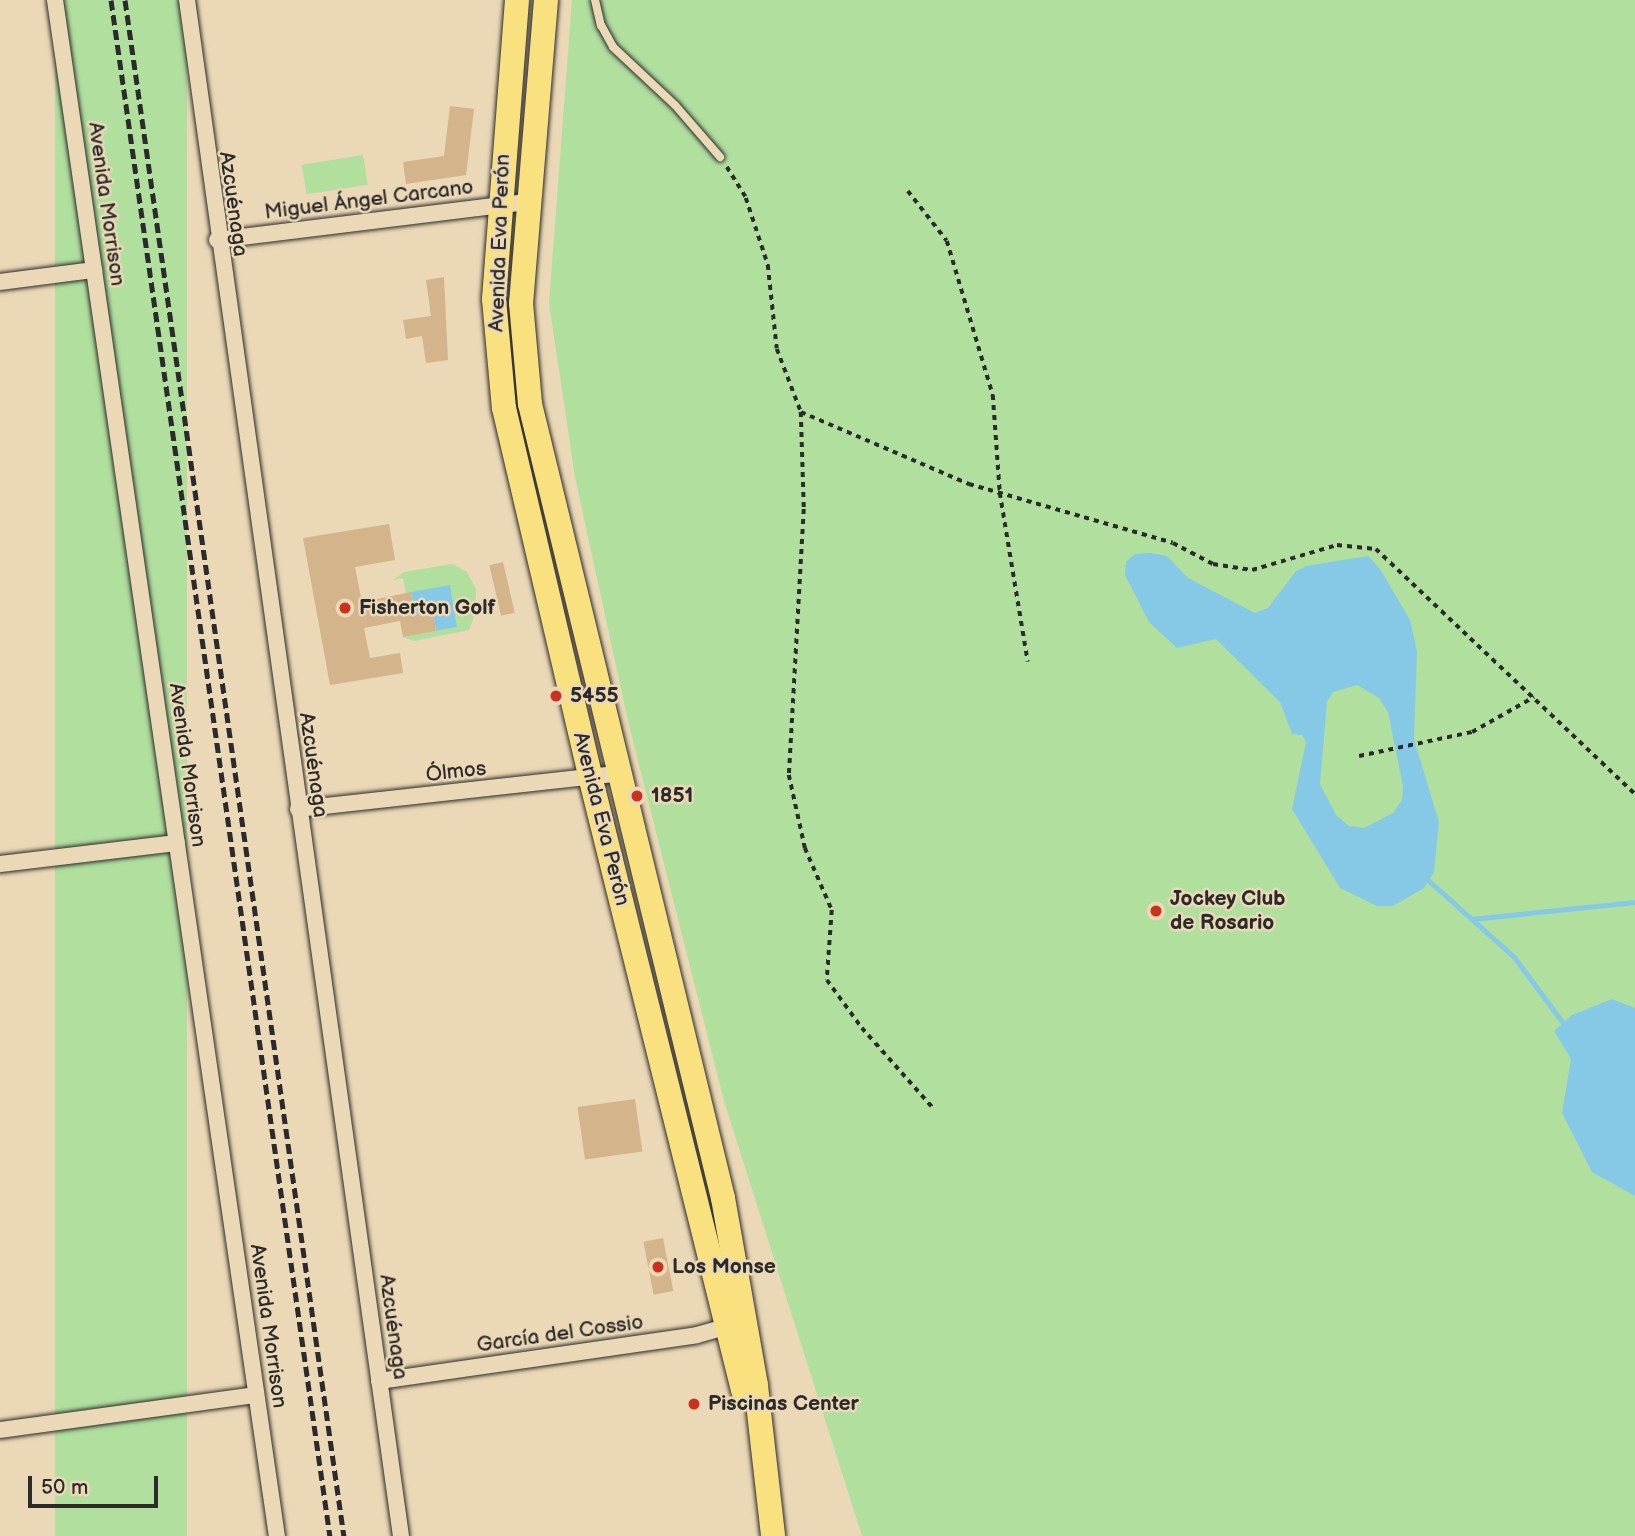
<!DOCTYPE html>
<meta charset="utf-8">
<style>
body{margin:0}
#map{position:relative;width:1635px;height:1536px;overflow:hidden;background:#ebd8b6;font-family:"Balsamiq Sans",sans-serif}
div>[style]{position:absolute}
.green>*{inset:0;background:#b0df9e;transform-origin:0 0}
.water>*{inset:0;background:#86c9e7}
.stream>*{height:5px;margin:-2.5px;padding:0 2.5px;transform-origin:2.5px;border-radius:2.5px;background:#86c9e7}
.building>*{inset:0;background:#d4b48a;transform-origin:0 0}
.path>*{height:3.5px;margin-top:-1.75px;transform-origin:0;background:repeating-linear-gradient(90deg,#2b2b2b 0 5px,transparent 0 10px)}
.roads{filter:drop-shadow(0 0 2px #2b2b2b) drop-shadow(0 0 2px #2b2b2b)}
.lane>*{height:8px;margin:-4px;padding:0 4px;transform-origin:4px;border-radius:4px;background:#ebd8b6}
.street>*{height:16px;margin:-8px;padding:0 8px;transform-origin:8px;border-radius:8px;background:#ebd8b6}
.primary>*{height:24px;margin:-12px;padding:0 12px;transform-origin:12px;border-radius:12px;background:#fae180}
.rail>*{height:5px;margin-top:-2.5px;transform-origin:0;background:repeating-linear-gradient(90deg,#2b2b2b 0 10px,transparent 0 15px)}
.dots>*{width:19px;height:19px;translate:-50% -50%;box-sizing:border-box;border:4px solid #ebd8b6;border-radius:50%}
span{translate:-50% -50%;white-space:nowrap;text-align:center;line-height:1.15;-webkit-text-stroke:5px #ebd8b6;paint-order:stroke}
.street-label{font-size:21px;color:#2b2b2b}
.poi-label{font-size:21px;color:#2b2b2b;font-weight:700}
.left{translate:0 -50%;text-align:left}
.scale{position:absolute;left:28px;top:1476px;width:130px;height:32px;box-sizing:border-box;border:4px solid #2b2b2b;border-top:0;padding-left:9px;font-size:21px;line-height:24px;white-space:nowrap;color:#2b2b2b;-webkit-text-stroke:5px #ebd8b6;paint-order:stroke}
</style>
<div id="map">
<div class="green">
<div style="left:55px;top:0;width:132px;height:1552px"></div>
<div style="clip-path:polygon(572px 0,1635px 0,1635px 1536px,862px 1536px,724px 1101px,628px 721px,575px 477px,549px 303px)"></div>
<div style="left:363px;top:155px;width:30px;height:62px;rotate:81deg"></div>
<div style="clip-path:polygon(452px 564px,467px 572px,476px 589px,475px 614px,469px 630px,414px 641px,403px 637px,457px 627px,450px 586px,406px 593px,403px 578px,393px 580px,404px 572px)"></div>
</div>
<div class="water">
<div style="clip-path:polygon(evenodd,1151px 553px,1167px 556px,1188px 578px,1255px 613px,1268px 608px,1296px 571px,1306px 566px,1368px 556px,1380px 569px,1410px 620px,1417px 651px,1414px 739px,1439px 822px,1434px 872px,1424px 888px,1393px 906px,1377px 906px,1340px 888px,1292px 809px,1306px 742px,1302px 735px,1292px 734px,1280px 702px,1216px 639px,1177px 648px,1149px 622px,1125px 575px,1126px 562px,1135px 554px,1151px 553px,1357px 685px,1379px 698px,1388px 712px,1403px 786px,1402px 800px,1393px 813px,1364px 828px,1349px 826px,1336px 815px,1320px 784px,1327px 702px,1333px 692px,1357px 685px)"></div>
<div style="clip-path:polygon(450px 585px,457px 627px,436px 631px,433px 612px,415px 615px,411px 592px)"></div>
<div style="clip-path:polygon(1612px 999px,1635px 1008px,1635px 1196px,1592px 1172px,1562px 1113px,1571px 1059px,1554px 1031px,1572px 1015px)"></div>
</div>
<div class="stream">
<div style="left:1429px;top:881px;width:114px;rotate:41.8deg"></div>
<div style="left:1514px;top:957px;width:82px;rotate:53.4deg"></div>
<div style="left:1472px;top:919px;width:164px;rotate:-6deg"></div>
</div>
<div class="building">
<div style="clip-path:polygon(450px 106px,474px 109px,466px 175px,406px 184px,403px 162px,444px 156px)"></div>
<div style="clip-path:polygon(444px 277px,448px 360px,426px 363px,422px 336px,406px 339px,403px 320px,431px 316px,426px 280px)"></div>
<div style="clip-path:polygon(389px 524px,395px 560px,355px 567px,362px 602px,411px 592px,415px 615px,433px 612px,436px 631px,403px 637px,400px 621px,364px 628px,370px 658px,400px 653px,403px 673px,330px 685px,303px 538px)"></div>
<div style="left:503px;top:562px;width:52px;height:14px;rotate:77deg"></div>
<div style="left:635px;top:1099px;width:53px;height:58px;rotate:82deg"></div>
<div style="left:663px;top:1238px;width:54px;height:20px;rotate:79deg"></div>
</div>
<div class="path">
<div style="left:727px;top:167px;width:36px;rotate:58deg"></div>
<div style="left:746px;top:198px;width:71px;rotate:71.8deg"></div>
<div style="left:768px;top:265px;width:84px;rotate:83.9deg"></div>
<div style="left:777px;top:349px;width:67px;rotate:69.1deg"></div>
<div style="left:801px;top:412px;width:183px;rotate:23.2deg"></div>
<div style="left:969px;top:484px;width:212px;rotate:16.1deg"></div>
<div style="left:1173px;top:543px;width:45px;rotate:27.7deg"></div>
<div style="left:1213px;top:564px;width:39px;rotate:9deg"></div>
<div style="left:1252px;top:570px;width:89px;rotate:-16.4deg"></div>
<div style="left:1337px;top:545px;width:39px;rotate:6deg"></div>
<div style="left:1376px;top:549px;width:357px;rotate:43.4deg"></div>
<div style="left:908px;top:191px;width:63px;rotate:52deg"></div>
<div style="left:947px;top:241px;width:161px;rotate:73.4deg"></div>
<div style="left:993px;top:395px;width:98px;rotate:85.9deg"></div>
<div style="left:1000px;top:493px;width:171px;rotate:80.6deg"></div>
<div style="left:801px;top:412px;width:97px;rotate:88.2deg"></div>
<div style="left:804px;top:509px;width:266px;rotate:93.2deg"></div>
<div style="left:789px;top:775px;width:75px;rotate:77.6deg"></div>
<div style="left:805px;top:848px;width:68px;rotate:66.5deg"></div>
<div style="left:832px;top:910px;width:70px;rotate:94.1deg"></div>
<div style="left:827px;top:980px;width:59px;rotate:53.9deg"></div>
<div style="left:862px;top:1028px;width:108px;rotate:48.4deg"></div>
<div style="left:1359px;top:756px;width:116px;rotate:-12deg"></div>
<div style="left:1472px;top:732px;width:71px;rotate:-29.4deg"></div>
</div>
<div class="roads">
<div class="lane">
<div style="left:595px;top:0;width:26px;rotate:77deg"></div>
<div style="left:601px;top:25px;width:25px;rotate:61deg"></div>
<div style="left:613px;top:47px;width:85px;rotate:43.1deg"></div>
<div style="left:675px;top:105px;width:69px;rotate:49.1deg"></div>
</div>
<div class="street">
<div style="left:55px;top:0;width:1552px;rotate:81.78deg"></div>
<div style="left:187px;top:0;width:1551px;rotate:82.07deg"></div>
<div style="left:217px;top:240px;width:312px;rotate:-7deg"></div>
<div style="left:0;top:282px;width:95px;rotate:-7.3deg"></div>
<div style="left:298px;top:809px;width:321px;rotate:-6.3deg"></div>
<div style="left:0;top:864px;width:178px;rotate:-6.8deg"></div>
<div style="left:379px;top:1381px;width:321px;rotate:-8.2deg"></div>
<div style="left:697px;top:1335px;width:41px;rotate:-15.8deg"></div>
<div style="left:0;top:1430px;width:258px;rotate:-7.8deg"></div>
</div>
<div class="primary">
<div style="left:517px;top:0;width:300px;rotate:94.4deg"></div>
<div style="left:494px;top:299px;width:109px;rotate:84.8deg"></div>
<div style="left:504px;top:408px;width:382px;rotate:76.8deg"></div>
<div style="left:591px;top:780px;width:629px;rotate:76.01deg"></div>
<div style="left:546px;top:0;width:304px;rotate:94.7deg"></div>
<div style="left:521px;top:303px;width:101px;rotate:84.9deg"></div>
<div style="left:530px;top:404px;width:817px;rotate:76.34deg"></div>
<div style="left:723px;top:1198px;width:191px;rotate:80deg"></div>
<div style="left:756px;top:1386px;width:151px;rotate:83.5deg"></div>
</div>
</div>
<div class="rail">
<div style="left:111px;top:0;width:1552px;rotate:81.89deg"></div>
<div style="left:125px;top:0;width:1552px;rotate:81.89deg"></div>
</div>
<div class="dots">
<div style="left:345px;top:608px;background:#c8321e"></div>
<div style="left:556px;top:696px;background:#c8321e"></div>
<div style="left:637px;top:796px;background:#c8321e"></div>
<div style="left:1156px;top:911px;background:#c8321e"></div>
<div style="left:658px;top:1267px;background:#c8321e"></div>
<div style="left:694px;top:1404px;background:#c8321e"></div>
</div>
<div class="street-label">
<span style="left:369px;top:200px;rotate:-7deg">Miguel Ángel Carcano</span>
<span style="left:106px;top:204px;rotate:82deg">Avenida Morrison</span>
<span style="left:233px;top:204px;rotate:82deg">Azcuénaga</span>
<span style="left:500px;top:243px;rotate:-88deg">Avenida Eva Perón</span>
<span style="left:187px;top:765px;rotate:82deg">Avenida Morrison</span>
<span style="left:313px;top:765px;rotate:82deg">Azcuénaga</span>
<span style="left:456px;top:772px;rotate:-6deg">Ólmos</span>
<span style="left:601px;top:819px;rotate:76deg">Avenida Eva Perón</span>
<span style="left:268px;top:1326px;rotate:82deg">Avenida Morrison</span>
<span style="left:393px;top:1327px;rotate:82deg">Azcuénaga</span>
<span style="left:560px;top:1334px;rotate:-8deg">García del Cossio</span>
</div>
<div class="poi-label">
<span class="left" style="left:359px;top:608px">Fisherton Golf</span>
<span class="left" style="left:570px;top:696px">5455</span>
<span class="left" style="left:651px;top:796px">1851</span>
<span class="left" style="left:1170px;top:911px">Jockey Club<br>de Rosario</span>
<span class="left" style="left:672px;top:1267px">Los Monse</span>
<span class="left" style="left:708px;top:1404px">Piscinas Center</span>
</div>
<div class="scale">50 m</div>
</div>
